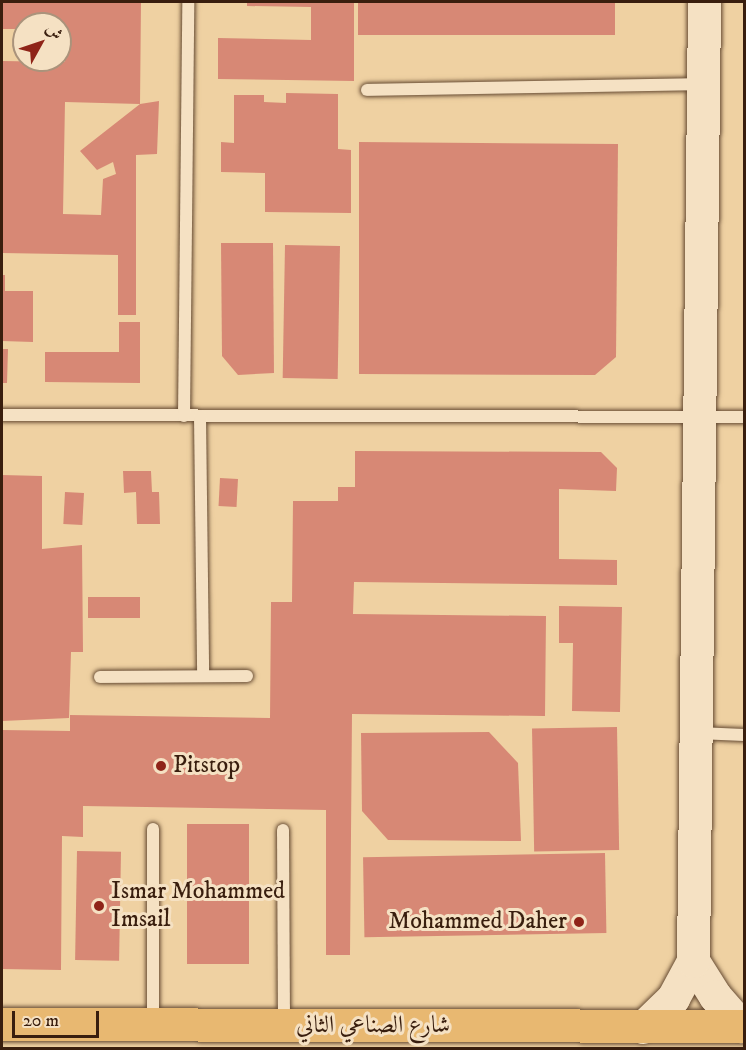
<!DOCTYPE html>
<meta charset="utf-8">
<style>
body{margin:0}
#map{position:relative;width:746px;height:1050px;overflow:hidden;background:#efd1a2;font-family:"IM FELL DW Pica",Amiri,serif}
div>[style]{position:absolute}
.building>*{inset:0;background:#d78875;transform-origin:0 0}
.roads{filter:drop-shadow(0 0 2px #664b33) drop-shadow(0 0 2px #664b33)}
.lane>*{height:12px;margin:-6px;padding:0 6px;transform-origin:6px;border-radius:6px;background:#f5e1c3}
.secondary>*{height:33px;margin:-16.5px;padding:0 16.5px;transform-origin:16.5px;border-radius:16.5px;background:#f5e1c3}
.primary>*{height:33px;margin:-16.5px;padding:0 16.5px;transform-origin:16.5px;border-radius:16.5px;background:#e8b871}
.dots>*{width:16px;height:16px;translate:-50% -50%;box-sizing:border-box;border:3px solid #f5e1c3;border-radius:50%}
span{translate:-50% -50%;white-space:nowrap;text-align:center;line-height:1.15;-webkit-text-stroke:6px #f5e1c3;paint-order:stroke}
.poi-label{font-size:24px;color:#391e0e}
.left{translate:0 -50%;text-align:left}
.right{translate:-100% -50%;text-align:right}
.street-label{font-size:24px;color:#391e0e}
.frame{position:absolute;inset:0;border:3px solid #391e0e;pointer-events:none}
.north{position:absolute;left:12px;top:12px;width:60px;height:60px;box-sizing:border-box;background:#f5e1c3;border:2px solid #aa937b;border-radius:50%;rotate:50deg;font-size:16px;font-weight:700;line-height:24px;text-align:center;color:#391e0e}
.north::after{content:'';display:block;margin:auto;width:21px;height:27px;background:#8f2418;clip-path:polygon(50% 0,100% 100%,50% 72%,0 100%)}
.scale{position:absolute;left:12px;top:1011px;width:87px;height:27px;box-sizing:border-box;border:3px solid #391e0e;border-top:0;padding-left:8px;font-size:18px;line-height:21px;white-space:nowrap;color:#391e0e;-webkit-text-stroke:4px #f5e1c3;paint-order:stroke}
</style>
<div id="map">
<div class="building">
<div style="clip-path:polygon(2px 2px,141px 2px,140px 104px,65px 102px,63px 214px,101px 215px,103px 179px,116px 174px,113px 162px,97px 170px,80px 151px,140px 104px,159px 101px,157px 154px,136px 155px,136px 315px,118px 315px,118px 255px,2px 253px,2px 61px,65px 62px,65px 30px,60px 30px,60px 24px,24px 24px,24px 29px,2px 29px)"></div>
<div style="clip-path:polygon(247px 2px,354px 2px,354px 81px,218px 79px,218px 38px,311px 40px,311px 7px,247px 6px)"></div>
<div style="left:358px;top:2px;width:257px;height:33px"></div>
<div style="clip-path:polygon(286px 93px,338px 94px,338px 149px,351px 150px,351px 213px,265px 212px,265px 173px,221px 172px,221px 142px,234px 143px,234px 95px,264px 95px,264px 102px,286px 103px)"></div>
<div style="clip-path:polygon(359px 142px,618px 144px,616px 357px,595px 375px,359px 374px)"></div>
<div style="clip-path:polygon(221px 243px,273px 243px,274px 373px,238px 375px,222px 356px)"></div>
<div style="left:285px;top:245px;width:55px;height:133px;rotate:1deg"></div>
<div style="clip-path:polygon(2px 275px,5px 275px,5px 291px,33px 291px,33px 342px,2px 341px)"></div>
<div style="clip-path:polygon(119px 322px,140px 322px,140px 383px,45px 382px,45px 352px,119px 352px)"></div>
<div style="clip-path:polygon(2px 349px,8px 349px,7px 383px,2px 383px)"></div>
<div style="clip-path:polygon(355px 451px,601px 452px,617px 468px,616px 491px,559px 489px,559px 559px,617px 560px,617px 585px,354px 582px,353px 614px,546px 616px,545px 716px,352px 714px,350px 955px,326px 955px,326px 810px,83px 806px,83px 837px,62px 836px,61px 970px,2px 969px,2px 730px,70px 731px,70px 715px,270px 718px,271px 602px,292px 602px,293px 501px,338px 501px,338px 487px,355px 487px)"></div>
<div style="clip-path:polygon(123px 471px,151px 471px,152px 492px,159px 492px,160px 524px,137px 524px,136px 492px,124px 493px)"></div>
<div style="clip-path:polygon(2px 475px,42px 476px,42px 549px,82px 545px,83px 652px,71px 652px,69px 718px,2px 721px)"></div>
<div style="left:220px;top:478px;width:18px;height:28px;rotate:3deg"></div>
<div style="left:65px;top:492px;width:19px;height:32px;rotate:3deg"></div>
<div style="left:88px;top:597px;width:52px;height:21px"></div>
<div style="clip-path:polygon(559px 606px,622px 607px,620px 712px,572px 711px,573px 643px,559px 643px)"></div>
<div style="left:617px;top:727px;width:123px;height:85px;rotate:89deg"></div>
<div style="clip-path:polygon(489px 732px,518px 763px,521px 841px,388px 840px,362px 811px,361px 733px)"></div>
<div style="left:187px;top:824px;width:62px;height:140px"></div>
<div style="left:77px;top:851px;width:44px;height:109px;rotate:1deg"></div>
<div style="left:605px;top:853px;width:80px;height:242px;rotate:89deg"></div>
</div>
<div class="roads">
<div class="lane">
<div style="left:367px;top:90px;width:334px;rotate:-1deg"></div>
<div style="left:2px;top:415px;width:742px;rotate:0.15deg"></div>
<div style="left:184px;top:416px;width:414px;rotate:-89.4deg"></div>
<div style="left:200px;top:416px;width:260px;rotate:89.3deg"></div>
<div style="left:100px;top:677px;width:147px;rotate:-0.4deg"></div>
<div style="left:698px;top:733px;width:46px;rotate:2.5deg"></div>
<div style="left:283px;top:830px;width:194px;rotate:89.7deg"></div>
<div style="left:153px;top:1023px;width:194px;rotate:-90deg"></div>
</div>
<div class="secondary">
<div style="left:693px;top:961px;width:41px;rotate:57.8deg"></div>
<div style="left:715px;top:996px;width:40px;rotate:49deg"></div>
<div style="left:643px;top:1027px;width:42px;rotate:-44deg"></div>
<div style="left:673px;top:998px;width:42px;rotate:-61.6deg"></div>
<div style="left:693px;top:961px;width:959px;rotate:-89.34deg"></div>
</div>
<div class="primary">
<div style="left:2px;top:1024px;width:742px;rotate:0.15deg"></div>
</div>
</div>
<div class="dots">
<div style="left:161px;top:766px;background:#8f2418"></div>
<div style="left:99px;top:906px;background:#8f2418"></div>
<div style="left:579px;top:922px;background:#8f2418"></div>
</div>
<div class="poi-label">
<span class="left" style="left:173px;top:766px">Pitstop</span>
<span class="left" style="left:111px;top:906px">Ismar Mohammed<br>Imsail</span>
<span class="right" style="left:567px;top:922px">Mohammed Daher</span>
</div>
<div class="street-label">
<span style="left:373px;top:1026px">شارع الصناعي الثاني</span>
</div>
<div class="frame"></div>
<div class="north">ش</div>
<div class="scale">20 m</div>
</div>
